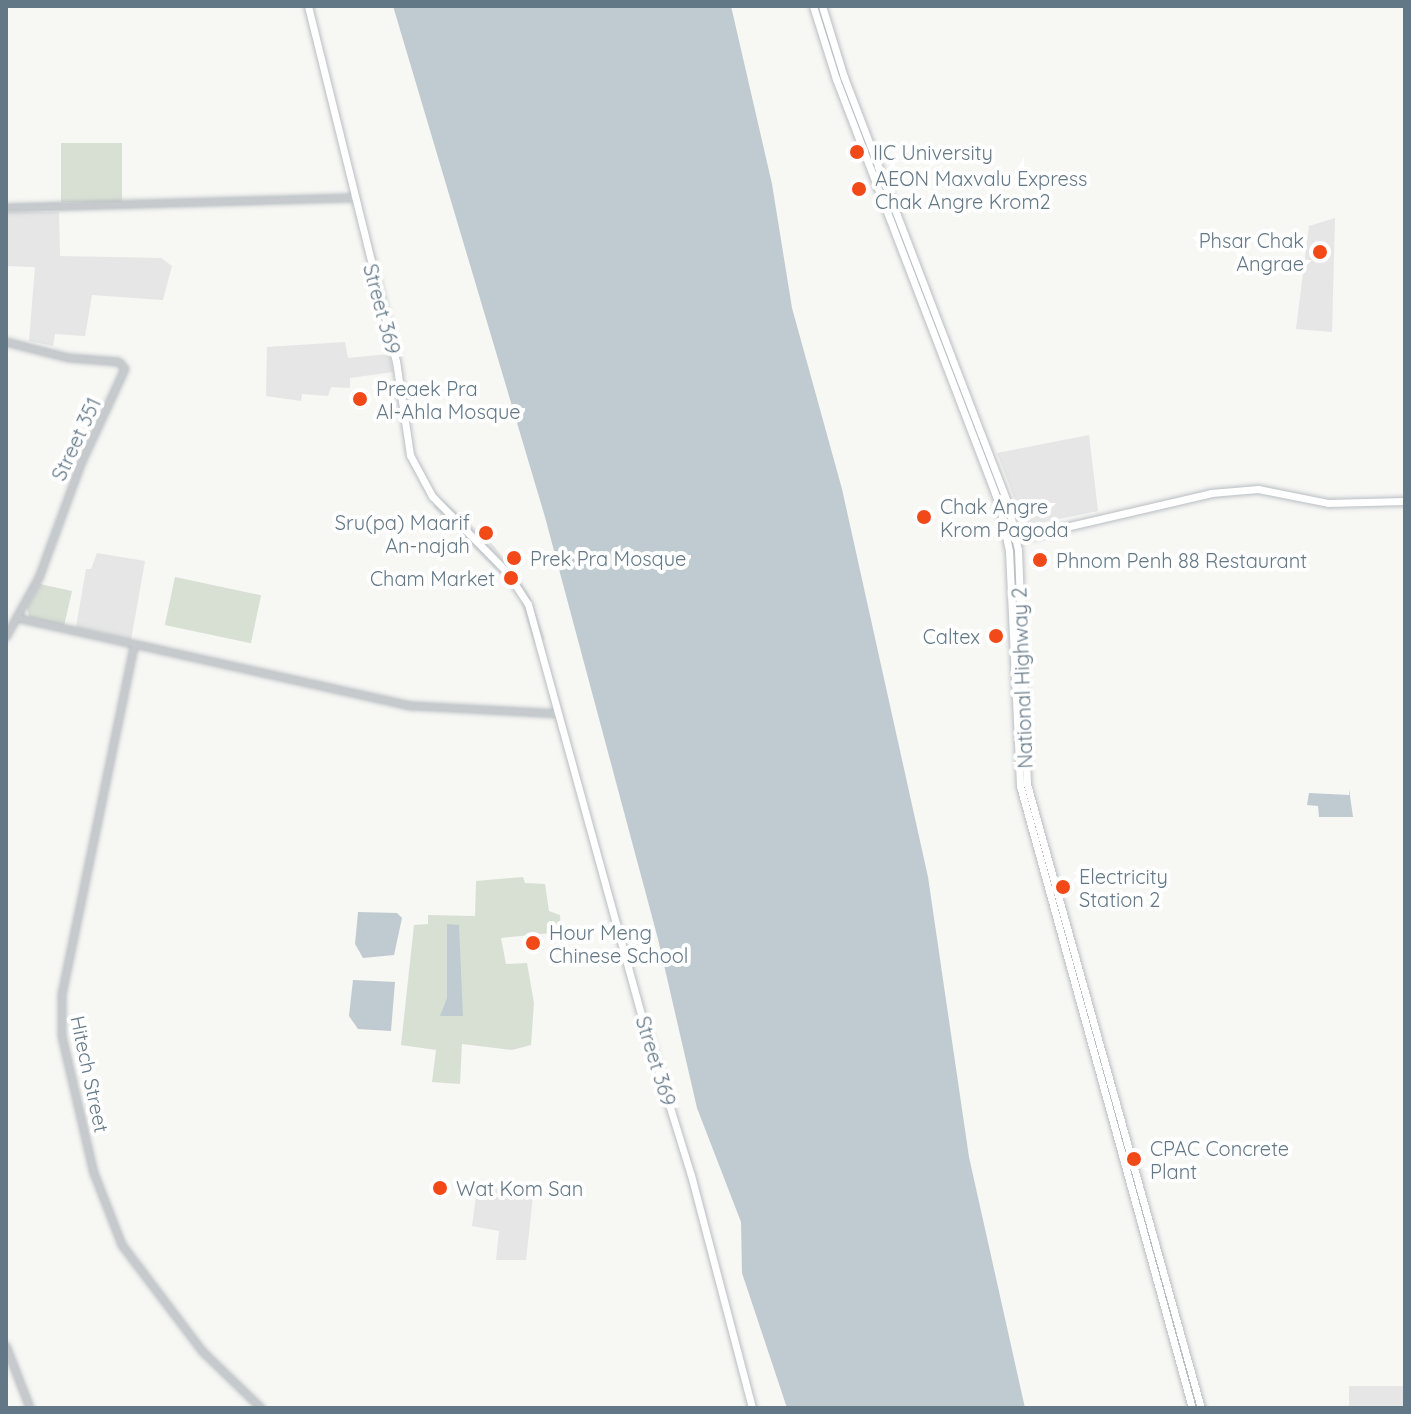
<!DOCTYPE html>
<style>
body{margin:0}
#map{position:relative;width:1411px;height:1414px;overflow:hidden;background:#f7f7f4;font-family:Quicksand,sans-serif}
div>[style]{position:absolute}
.built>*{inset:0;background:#e5e6e5;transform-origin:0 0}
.green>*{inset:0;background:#d8e0d4;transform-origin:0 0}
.water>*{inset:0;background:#bfcbd0}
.roads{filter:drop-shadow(0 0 2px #b8bec2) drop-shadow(0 0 2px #b8bec2)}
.tertiary>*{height:6px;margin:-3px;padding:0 3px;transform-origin:3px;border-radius:3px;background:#c6cacd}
.secondary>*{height:7px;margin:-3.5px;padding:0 3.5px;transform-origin:3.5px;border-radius:3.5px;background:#fff}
.primary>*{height:7px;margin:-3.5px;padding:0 3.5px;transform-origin:3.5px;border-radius:3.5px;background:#fff}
.dots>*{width:22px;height:22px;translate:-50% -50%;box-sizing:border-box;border:4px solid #fff;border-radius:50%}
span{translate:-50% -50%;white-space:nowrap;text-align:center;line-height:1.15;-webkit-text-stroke:8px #fff;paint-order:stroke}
.poi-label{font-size:20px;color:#637887}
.left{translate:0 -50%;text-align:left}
.right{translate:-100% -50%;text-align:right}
.street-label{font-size:20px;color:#637887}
.frame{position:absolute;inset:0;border:8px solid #637887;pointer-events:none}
</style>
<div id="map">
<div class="built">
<div style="clip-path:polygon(6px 212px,59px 212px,60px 256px,161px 258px,172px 266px,163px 300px,92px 295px,85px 336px,55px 334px,53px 346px,29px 341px,35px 267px,6px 266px)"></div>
<div style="clip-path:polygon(1335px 218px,1332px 332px,1296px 329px,1309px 226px)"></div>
<div style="clip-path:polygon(345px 342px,348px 358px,389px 354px,393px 372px,350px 378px,350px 388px,331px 387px,328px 396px,302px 394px,301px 401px,266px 396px,267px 347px)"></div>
<div style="clip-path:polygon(1089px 435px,1098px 511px,1025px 526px,997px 453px)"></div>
<div style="clip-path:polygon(441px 498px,494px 546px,529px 594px,545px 639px,534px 643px,518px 592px,433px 507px)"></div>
<div style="clip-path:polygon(97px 553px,145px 561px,131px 640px,76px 627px,86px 569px,91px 569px)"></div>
<div style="clip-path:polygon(478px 1181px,534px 1187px,526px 1260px,496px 1260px,499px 1231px,472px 1226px)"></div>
<div style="left:1405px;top:1386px;width:22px;height:56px;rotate:90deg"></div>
</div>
<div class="green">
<div style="left:61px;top:143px;width:61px;height:59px"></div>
<div style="left:175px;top:577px;width:88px;height:49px;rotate:12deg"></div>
<div style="clip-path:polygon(40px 584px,72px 591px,64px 626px,29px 617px,27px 608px)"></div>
<div style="clip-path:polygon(523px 877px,525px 883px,545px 884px,549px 911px,560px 915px,561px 932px,501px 938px,506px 964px,527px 963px,534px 1003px,531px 1045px,512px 1050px,462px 1044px,460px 1084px,432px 1082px,436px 1050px,401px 1045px,414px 925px,428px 924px,428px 915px,475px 916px,476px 881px)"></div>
</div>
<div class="water">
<div style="clip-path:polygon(393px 6px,731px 6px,772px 184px,792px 308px,842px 489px,928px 877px,969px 1157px,1025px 1408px,787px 1408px,742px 1273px,741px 1222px,697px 1108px,658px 939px,545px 517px)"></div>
<div style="clip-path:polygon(1349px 789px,1353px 817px,1319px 817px,1318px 806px,1307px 805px,1309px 793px,1349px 795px)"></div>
<div style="clip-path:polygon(358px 912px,397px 913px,402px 918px,394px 955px,363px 958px,355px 944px)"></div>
<div style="clip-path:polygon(447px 924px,459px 925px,463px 1016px,440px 1016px,447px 998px)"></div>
<div style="clip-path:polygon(353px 980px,395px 982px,391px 1031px,358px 1029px,349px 1016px)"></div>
</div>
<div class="roads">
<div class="tertiary">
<div style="left:6px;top:208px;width:346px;rotate:-1.7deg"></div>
<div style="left:6px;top:342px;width:65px;rotate:14.3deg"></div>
<div style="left:69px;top:358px;width:50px;rotate:4.6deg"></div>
<div style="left:119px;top:362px;width:9px;rotate:49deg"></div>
<div style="left:125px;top:369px;width:105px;rotate:114.9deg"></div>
<div style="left:81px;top:464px;width:121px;rotate:110.2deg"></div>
<div style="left:39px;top:578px;width:68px;rotate:119.2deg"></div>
<div style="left:17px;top:618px;width:405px;rotate:12.6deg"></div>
<div style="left:412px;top:706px;width:147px;rotate:3.1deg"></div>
<div style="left:134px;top:647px;width:355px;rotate:101.7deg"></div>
<div style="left:62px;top:995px;width:41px;rotate:90deg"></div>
<div style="left:62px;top:1036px;width:141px;rotate:76.9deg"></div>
<div style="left:94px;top:1173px;width:77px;rotate:68.7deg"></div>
<div style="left:122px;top:1245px;width:134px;rotate:52.9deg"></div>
<div style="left:203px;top:1352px;width:81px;rotate:44deg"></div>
<div style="left:6px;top:1346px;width:66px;rotate:68.8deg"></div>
</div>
<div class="secondary">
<div style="left:308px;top:6px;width:366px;rotate:76.1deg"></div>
<div style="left:396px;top:361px;width:95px;rotate:81.5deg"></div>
<div style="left:410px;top:455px;width:47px;rotate:61.8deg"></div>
<div style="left:432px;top:496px;width:107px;rotate:45.4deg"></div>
<div style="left:507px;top:572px;width:38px;rotate:57deg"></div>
<div style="left:528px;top:604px;width:428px;rotate:74.6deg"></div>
<div style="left:642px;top:1017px;width:165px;rotate:72.8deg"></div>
<div style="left:691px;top:1175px;width:241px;rotate:75.3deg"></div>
</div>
<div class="primary">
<div style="left:813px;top:6px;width:77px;rotate:72.5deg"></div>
<div style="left:836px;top:79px;width:458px;rotate:69deg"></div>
<div style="left:1000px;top:507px;width:45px;rotate:78.4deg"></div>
<div style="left:1009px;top:551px;width:235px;rotate:87.3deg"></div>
<div style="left:1020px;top:786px;width:645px;rotate:74.54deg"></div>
<div style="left:822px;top:6px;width:74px;rotate:72.8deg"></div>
<div style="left:844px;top:77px;width:457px;rotate:69deg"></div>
<div style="left:1008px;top:504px;width:47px;rotate:77.7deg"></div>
<div style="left:1018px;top:550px;width:234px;rotate:87.8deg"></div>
<div style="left:1027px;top:784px;width:648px;rotate:74.42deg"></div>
<div style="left:1014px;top:539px;width:202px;rotate:-13.1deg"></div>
<div style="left:1211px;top:493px;width:47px;rotate:-4.9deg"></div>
<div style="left:1258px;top:489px;width:71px;rotate:11.3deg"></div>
<div style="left:1328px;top:503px;width:77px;rotate:-1.5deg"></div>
</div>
</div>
<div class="dots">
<div style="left:857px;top:152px;background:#f24919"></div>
<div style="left:859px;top:189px;background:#f24919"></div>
<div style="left:1320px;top:252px;background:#f24919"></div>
<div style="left:360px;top:399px;background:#f24919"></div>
<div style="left:924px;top:517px;background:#f24919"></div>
<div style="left:486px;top:533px;background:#f24919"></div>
<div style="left:514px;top:558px;background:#f24919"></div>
<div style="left:1040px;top:560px;background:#f24919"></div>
<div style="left:511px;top:578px;background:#f24919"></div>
<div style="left:996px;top:636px;background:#f24919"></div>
<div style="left:1063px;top:887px;background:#f24919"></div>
<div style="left:533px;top:943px;background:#f24919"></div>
<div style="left:1134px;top:1159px;background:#f24919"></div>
<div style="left:440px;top:1188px;background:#f24919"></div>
</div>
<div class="poi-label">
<span class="left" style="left:873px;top:152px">IIC University</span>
<span class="left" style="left:875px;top:190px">AEON Maxvalu Express<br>Chak Angre Krom2</span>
<span class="right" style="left:1304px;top:252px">Phsar Chak<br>Angrae</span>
<span class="left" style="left:376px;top:400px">Preaek Pra<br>Al-Ahla Mosque</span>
<span class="left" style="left:940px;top:518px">Chak Angre<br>Krom Pagoda</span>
<span class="right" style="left:470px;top:534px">Sru(pa) Maarif<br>An-najah</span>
<span class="left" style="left:530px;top:558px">Prek Pra Mosque</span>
<span class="left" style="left:1056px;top:560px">Phnom Penh 88 Restaurant</span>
<span class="right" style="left:495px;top:578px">Cham Market</span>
<span class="right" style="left:980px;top:636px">Caltex</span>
<span class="left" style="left:1079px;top:888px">Electricity<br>Station 2</span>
<span class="left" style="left:549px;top:944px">Hour Meng<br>Chinese School</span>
<span class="left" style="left:1150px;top:1160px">CPAC Concrete<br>Plant</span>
<span class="left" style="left:456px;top:1188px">Wat Kom San</span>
</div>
<div class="street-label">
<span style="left:382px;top:309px;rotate:75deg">Street 369</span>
<span style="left:76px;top:439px;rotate:-65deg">Street 351</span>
<span style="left:1022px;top:678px;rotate:-92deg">National Highway 2</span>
<span style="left:656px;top:1061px;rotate:73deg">Street 369</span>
<span style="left:90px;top:1074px;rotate:78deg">Hitech Street</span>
</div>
<div class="frame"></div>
</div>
